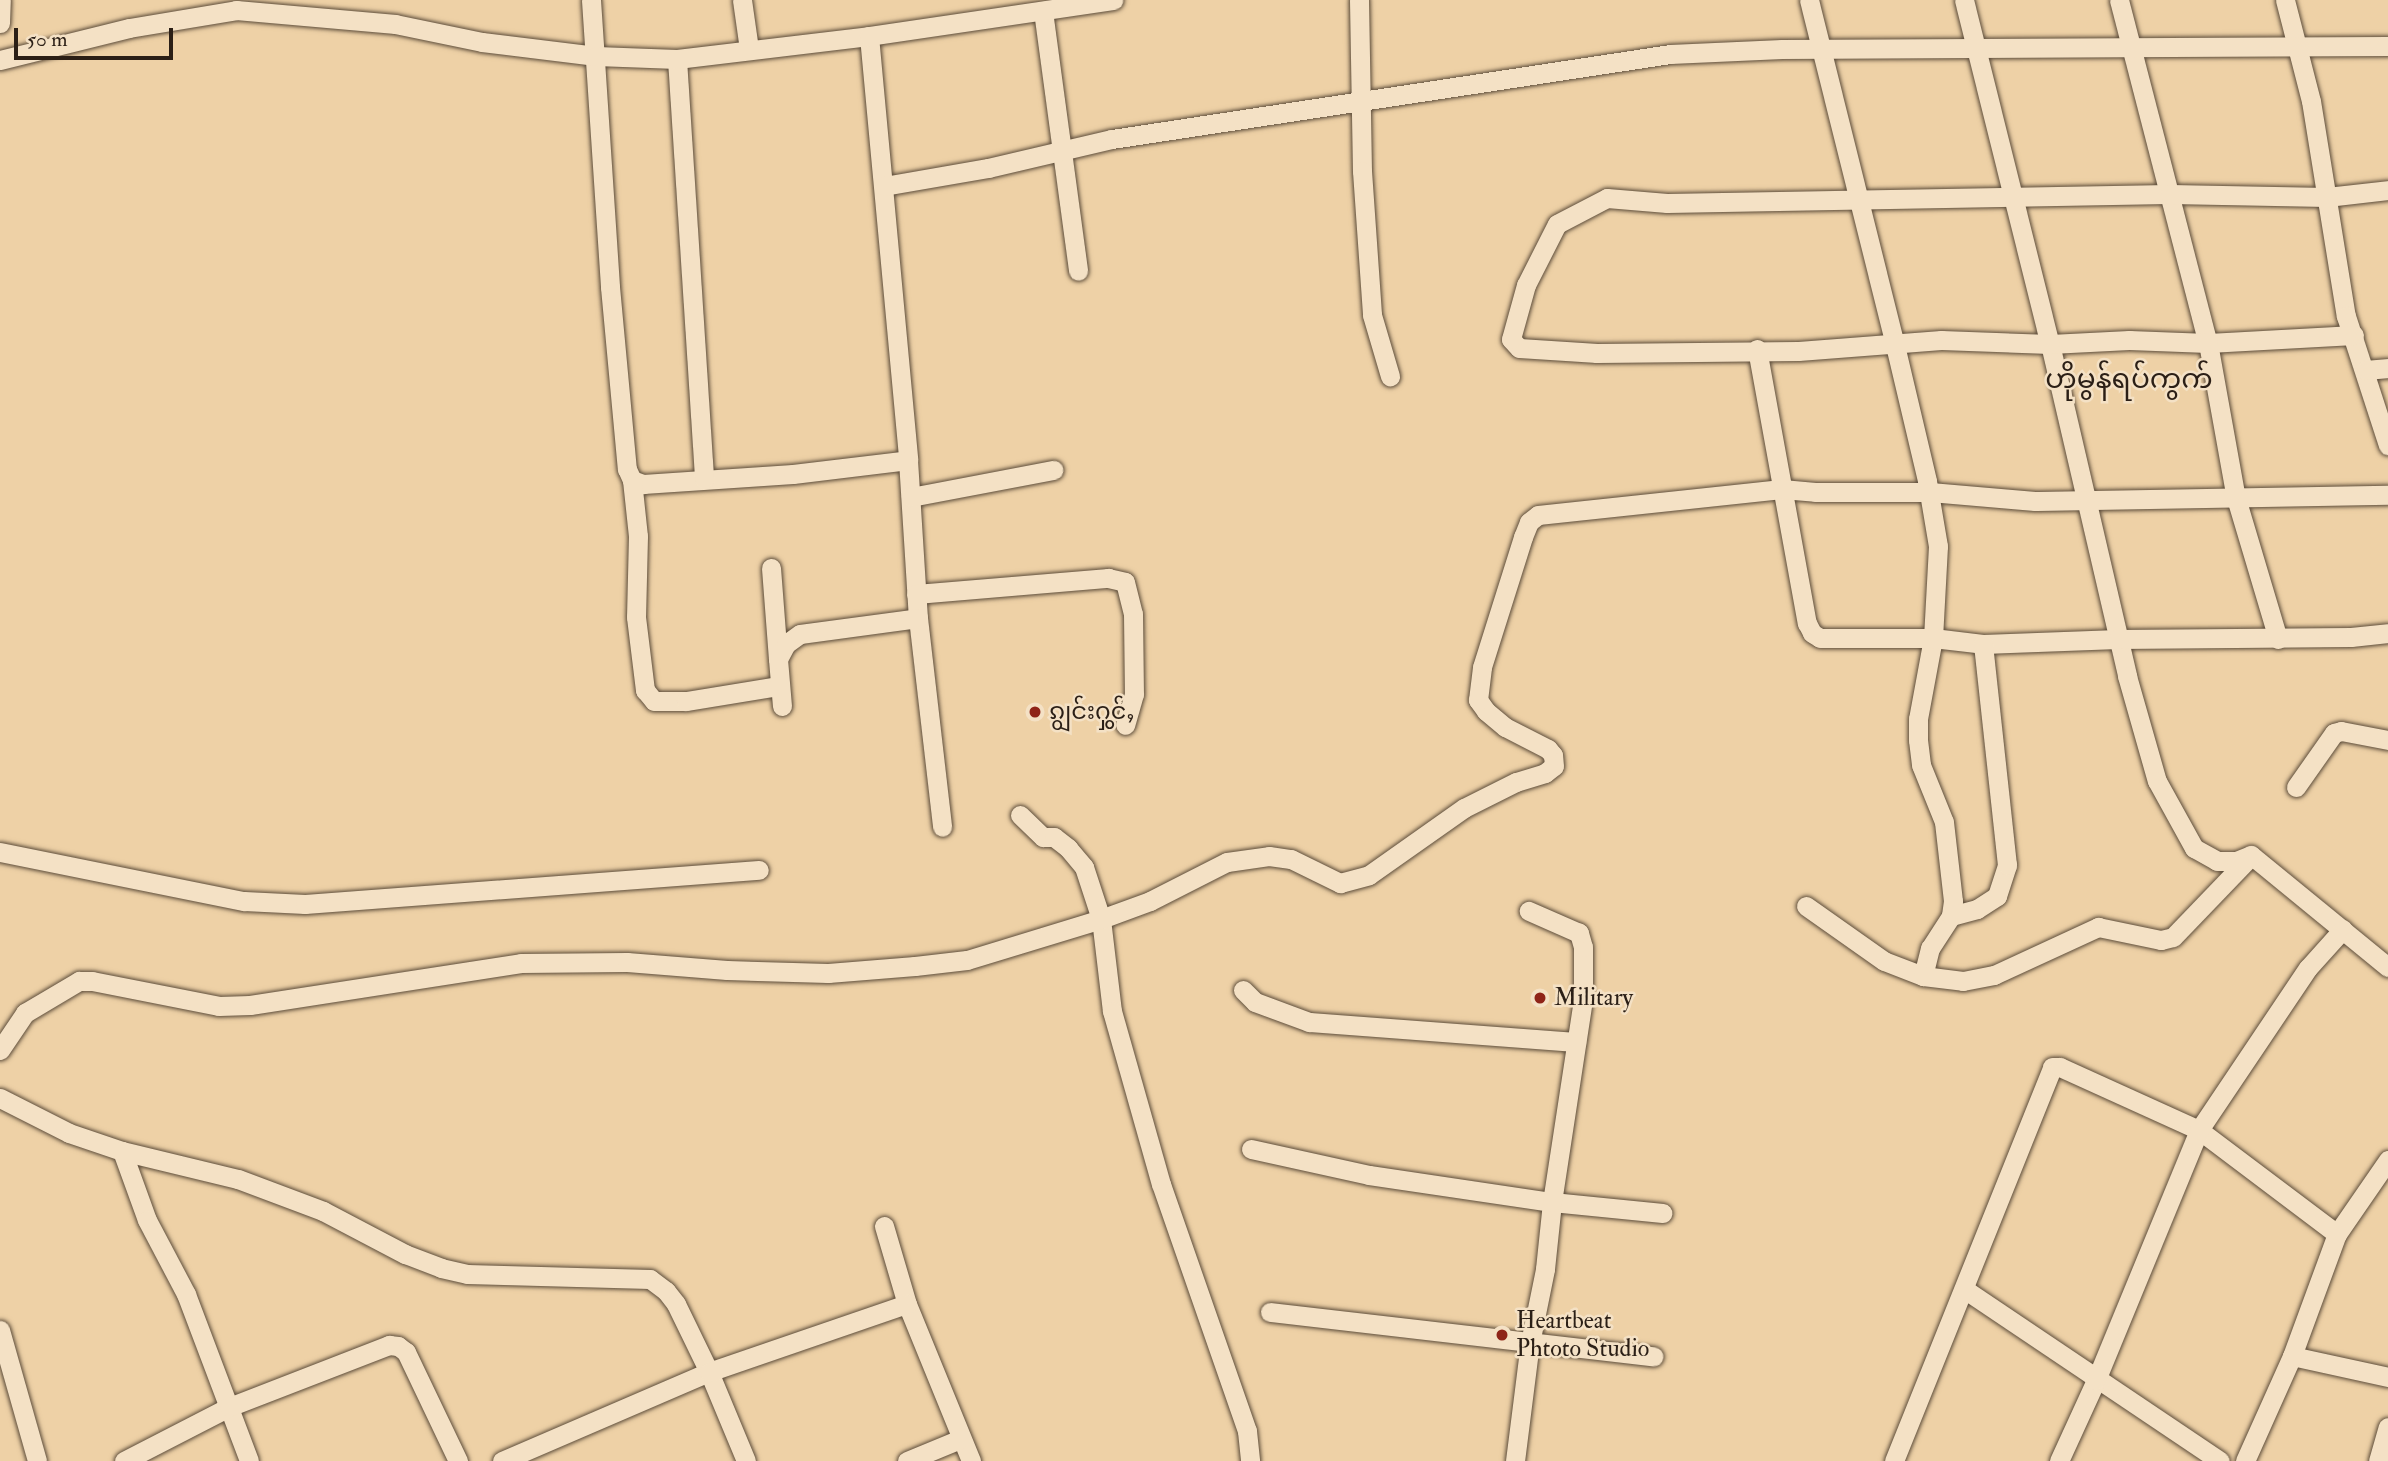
<!DOCTYPE html>
<meta charset="utf-8">
<style>
body{margin:0}
#map{position:relative;width:2388px;height:1461px;overflow:hidden;background:#eed1a6;font-family:"IM FELL Double Pica","Noto Sans Myanmar",serif}
div>[style]{position:absolute}
.roads{filter:drop-shadow(0 0 2px #5c4c3a) drop-shadow(0 0 2px #5c4c3a)}
.minor>*{height:19px;margin:-9.5px;padding:0 9.5px;transform-origin:9.5px;border-radius:9.5px;background:#f4e1c5}
.dots>*{width:19px;height:19px;translate:-50% -50%;box-sizing:border-box;border:4px solid #f4e1c5;border-radius:50%}
span{translate:-50% -50%;white-space:nowrap;text-align:center;line-height:1.15;-webkit-text-stroke:5px #f4e1c5;paint-order:stroke}
.poi-label{font-size:24px;color:#2b1f16}
.left{translate:0 -50%;text-align:left}
.quarter-label{font-size:28px;color:#2b1f16}
.scale{position:absolute;left:14px;top:28px;width:159px;height:32px;box-sizing:border-box;border:4px solid #2b1f16;border-top:0;padding-left:9px;font-size:21px;line-height:24px;white-space:nowrap;color:#2b1f16;-webkit-text-stroke:5px #f4e1c5;paint-order:stroke}
</style>
<div id="map">
<div class="roads">
<div class="minor">
<div style="left:591px;top:0;width:288px;rotate:86.2deg"></div>
<div style="left:610px;top:287px;width:183px;rotate:84.7deg"></div>
<div style="left:627px;top:469px;width:12px;rotate:66deg"></div>
<div style="left:632px;top:480px;width:12px;rotate:20deg"></div>
<div style="left:643px;top:484px;width:150px;rotate:-3.8deg"></div>
<div style="left:793px;top:474px;width:116px;rotate:-6.9deg"></div>
<div style="left:742px;top:0;width:49px;rotate:81.9deg"></div>
<div style="left:1359px;top:0;width:171px;rotate:89deg"></div>
<div style="left:1362px;top:171px;width:144px;rotate:86deg"></div>
<div style="left:1372px;top:315px;width:64px;rotate:73.6deg"></div>
<div style="left:1809px;top:0;width:351px;rotate:76deg"></div>
<div style="left:1894px;top:341px;width:144px;rotate:76.7deg"></div>
<div style="left:1927px;top:481px;width:66px;rotate:80.4deg"></div>
<div style="left:1938px;top:546px;width:92px;rotate:93.1deg"></div>
<div style="left:1933px;top:638px;width:82px;rotate:100.5deg"></div>
<div style="left:1918px;top:719px;width:21px;rotate:90deg"></div>
<div style="left:1918px;top:740px;width:25px;rotate:83deg"></div>
<div style="left:1921px;top:765px;width:61px;rotate:68deg"></div>
<div style="left:1944px;top:822px;width:80px;rotate:83.5deg"></div>
<div style="left:1953px;top:901px;width:15px;rotate:98deg"></div>
<div style="left:1951px;top:916px;width:38px;rotate:123deg"></div>
<div style="left:1930px;top:948px;width:29px;rotate:104deg"></div>
<div style="left:1964px;top:0;width:355px;rotate:76deg"></div>
<div style="left:2050px;top:344px;width:341px;rotate:76.9deg"></div>
<div style="left:2127px;top:676px;width:109px;rotate:74.1deg"></div>
<div style="left:2157px;top:781px;width:77px;rotate:61.1deg"></div>
<div style="left:2194px;top:848px;width:26px;rotate:29deg"></div>
<div style="left:2217px;top:861px;width:19px"></div>
<div style="left:2236px;top:861px;width:16px;rotate:-22deg"></div>
<div style="left:2119px;top:0;width:354px;rotate:75.5deg"></div>
<div style="left:2208px;top:343px;width:158px;rotate:79.8deg"></div>
<div style="left:2236px;top:498px;width:147px;rotate:73.4deg"></div>
<div style="left:2285px;top:0;width:104px;rotate:75.6deg"></div>
<div style="left:2311px;top:101px;width:218px;rotate:80.8deg"></div>
<div style="left:2346px;top:316px;width:136px;rotate:72deg"></div>
<div style="left:1043px;top:11px;width:262px;rotate:82.3deg"></div>
<div style="left:0;top:23px;width:23px;rotate:-88deg"></div>
<div style="left:869px;top:36px;width:426px;rotate:84.7deg"></div>
<div style="left:908px;top:460px;width:158px;rotate:86.4deg"></div>
<div style="left:918px;top:618px;width:210px;rotate:83.4deg"></div>
<div style="left:677px;top:59px;width:421px;rotate:86.3deg"></div>
<div style="left:0;top:60px;width:133px;rotate:-13.9deg"></div>
<div style="left:129px;top:28px;width:109px;rotate:-9.5deg"></div>
<div style="left:236px;top:10px;width:160px;rotate:5deg"></div>
<div style="left:395px;top:24px;width:89px;rotate:11.7deg"></div>
<div style="left:482px;top:42px;width:115px;rotate:7deg"></div>
<div style="left:596px;top:56px;width:81px;rotate:2.1deg"></div>
<div style="left:677px;top:59px;width:193px;rotate:-6.8deg"></div>
<div style="left:869px;top:36px;width:247px;rotate:-8.4deg"></div>
<div style="left:884px;top:186px;width:106px;rotate:-9.8deg"></div>
<div style="left:988px;top:168px;width:127px;rotate:-13.2deg"></div>
<div style="left:1112px;top:139px;width:564px;rotate:-8.66deg"></div>
<div style="left:1670px;top:54px;width:112px;rotate:-2.6deg"></div>
<div style="left:1782px;top:49px;width:606px;rotate:-0.28deg"></div>
<div style="left:2354px;top:335px;width:146px;rotate:176.9deg"></div>
<div style="left:2208px;top:343px;width:79px;rotate:-177.8deg"></div>
<div style="left:2129px;top:340px;width:79px;rotate:177.1deg"></div>
<div style="left:2050px;top:344px;width:109px;rotate:-177.9deg"></div>
<div style="left:1941px;top:340px;width:143px;rotate:175.6deg"></div>
<div style="left:1798px;top:351px;width:201px;rotate:179.4deg"></div>
<div style="left:1597px;top:353px;width:78px;rotate:-176.3deg"></div>
<div style="left:1519px;top:348px;width:12px;rotate:-132deg"></div>
<div style="left:1511px;top:339px;width:56px;rotate:-74.5deg"></div>
<div style="left:1526px;top:285px;width:68px;rotate:-63.1deg"></div>
<div style="left:1557px;top:224px;width:56px;rotate:-27.5deg"></div>
<div style="left:1607px;top:198px;width:60px;rotate:4.8deg"></div>
<div style="left:1667px;top:203px;width:503px;rotate:-1.03deg"></div>
<div style="left:2170px;top:194px;width:157px;rotate:1.1deg"></div>
<div style="left:2327px;top:197px;width:61px;rotate:-6.5deg"></div>
<div style="left:1757px;top:349px;width:279px;rotate:79.7deg"></div>
<div style="left:1807px;top:623px;width:11px;rotate:63deg"></div>
<div style="left:1812px;top:633px;width:9px;rotate:32deg"></div>
<div style="left:1820px;top:638px;width:113px"></div>
<div style="left:1933px;top:638px;width:50px;rotate:6.8deg"></div>
<div style="left:1983px;top:644px;width:135px;rotate:-2.1deg"></div>
<div style="left:2118px;top:639px;width:233px;rotate:-0.5deg"></div>
<div style="left:2351px;top:637px;width:37px;rotate:-6deg"></div>
<div style="left:2366px;top:370px;width:22px;rotate:-5deg"></div>
<div style="left:632px;top:480px;width:56px;rotate:83.9deg"></div>
<div style="left:638px;top:536px;width:81px;rotate:91.4deg"></div>
<div style="left:636px;top:617px;width:74px;rotate:83deg"></div>
<div style="left:645px;top:690px;width:14px;rotate:51deg"></div>
<div style="left:654px;top:701px;width:32px"></div>
<div style="left:686px;top:701px;width:94px;rotate:-9.2deg"></div>
<div style="left:911px;top:497px;width:145px;rotate:-10.8deg"></div>
<div style="left:771px;top:568px;width:90px;rotate:85.6deg"></div>
<div style="left:916px;top:594px;width:193px;rotate:-4.8deg"></div>
<div style="left:1108px;top:578px;width:17px;rotate:13deg"></div>
<div style="left:1125px;top:582px;width:33px;rotate:76deg"></div>
<div style="left:1133px;top:614px;width:80px;rotate:89.3deg"></div>
<div style="left:1134px;top:694px;width:32px;rotate:106deg"></div>
<div style="left:782px;top:706px;width:47px;rotate:-94.9deg"></div>
<div style="left:778px;top:659px;width:17px;rotate:-62deg"></div>
<div style="left:786px;top:644px;width:17px;rotate:-36deg"></div>
<div style="left:800px;top:634px;width:119px;rotate:-7.7deg"></div>
<div style="left:2296px;top:787px;width:66px;rotate:-54.9deg"></div>
<div style="left:2334px;top:733px;width:7px;rotate:-16deg"></div>
<div style="left:2341px;top:731px;width:48px;rotate:10.8deg"></div>
<div style="left:1020px;top:815px;width:32px;rotate:44deg"></div>
<div style="left:1043px;top:837px;width:11px"></div>
<div style="left:1054px;top:837px;width:18px;rotate:38deg"></div>
<div style="left:1068px;top:848px;width:25px;rotate:50deg"></div>
<div style="left:1084px;top:867px;width:55px;rotate:71.9deg"></div>
<div style="left:1101px;top:919px;width:93px;rotate:83.2deg"></div>
<div style="left:1112px;top:1011px;width:180px;rotate:74.2deg"></div>
<div style="left:1161px;top:1184px;width:262px;rotate:70.8deg"></div>
<div style="left:1247px;top:1431px;width:30px;rotate:84deg"></div>
<div style="left:0;top:852px;width:249px;rotate:11.4deg"></div>
<div style="left:244px;top:901px;width:61px;rotate:2.8deg"></div>
<div style="left:305px;top:904px;width:455px;rotate:-4.3deg"></div>
<div style="left:2251px;top:855px;width:177px;rotate:39.3deg"></div>
<div style="left:1806px;top:906px;width:95px;rotate:35.2deg"></div>
<div style="left:1884px;top:961px;width:42px;rotate:21deg"></div>
<div style="left:1923px;top:976px;width:40px;rotate:7.1deg"></div>
<div style="left:1963px;top:981px;width:32px;rotate:-11deg"></div>
<div style="left:1994px;top:975px;width:115px;rotate:-24.8deg"></div>
<div style="left:2098px;top:927px;width:64px;rotate:11.7deg"></div>
<div style="left:2161px;top:940px;width:12px;rotate:-14deg"></div>
<div style="left:2173px;top:937px;width:112px;rotate:-46.1deg"></div>
<div style="left:1951px;top:916px;width:27px;rotate:-15deg"></div>
<div style="left:1977px;top:909px;width:24px;rotate:-33deg"></div>
<div style="left:1997px;top:896px;width:33px;rotate:-72deg"></div>
<div style="left:2007px;top:865px;width:222px;rotate:-96.2deg"></div>
<div style="left:1243px;top:990px;width:17px;rotate:45deg"></div>
<div style="left:1255px;top:1002px;width:58px;rotate:20.3deg"></div>
<div style="left:1309px;top:1022px;width:268px;rotate:4.3deg"></div>
<div style="left:0;top:1050px;width:45px;rotate:-56deg"></div>
<div style="left:25px;top:1013px;width:63px;rotate:-30.7deg"></div>
<div style="left:79px;top:981px;width:13px"></div>
<div style="left:92px;top:981px;width:129px;rotate:11.1deg"></div>
<div style="left:219px;top:1006px;width:31px;rotate:-2deg"></div>
<div style="left:250px;top:1005px;width:274px;rotate:-8.8deg"></div>
<div style="left:521px;top:963px;width:106px;rotate:-0.5deg"></div>
<div style="left:627px;top:962px;width:100px;rotate:4.6deg"></div>
<div style="left:727px;top:970px;width:101px;rotate:1.7deg"></div>
<div style="left:828px;top:973px;width:87px;rotate:-4.6deg"></div>
<div style="left:915px;top:966px;width:52px;rotate:-6.6deg"></div>
<div style="left:967px;top:960px;width:140px;rotate:-17deg"></div>
<div style="left:1101px;top:919px;width:52px;rotate:-20.2deg"></div>
<div style="left:1150px;top:901px;width:86px;rotate:-26.9deg"></div>
<div style="left:1227px;top:862px;width:42px;rotate:-8.1deg"></div>
<div style="left:1269px;top:856px;width:22px;rotate:8deg"></div>
<div style="left:1291px;top:859px;width:55px;rotate:26.1deg"></div>
<div style="left:1340px;top:883px;width:30px;rotate:-15deg"></div>
<div style="left:1369px;top:875px;width:116px;rotate:-35.2deg"></div>
<div style="left:1464px;top:808px;width:58px;rotate:-26.6deg"></div>
<div style="left:1516px;top:782px;width:30px;rotate:-17deg"></div>
<div style="left:1545px;top:773px;width:11px;rotate:-38deg"></div>
<div style="left:1554px;top:766px;width:11px;rotate:-95deg"></div>
<div style="left:1553px;top:755px;width:8px;rotate:-130deg"></div>
<div style="left:1548px;top:749px;width:48px;rotate:-152.9deg"></div>
<div style="left:1505px;top:727px;width:25px;rotate:-140deg"></div>
<div style="left:1486px;top:711px;width:14px;rotate:-126deg"></div>
<div style="left:1478px;top:700px;width:33px;rotate:-83deg"></div>
<div style="left:1482px;top:667px;width:136px;rotate:-72.5deg"></div>
<div style="left:1523px;top:537px;width:16px;rotate:-68deg"></div>
<div style="left:1529px;top:522px;width:11px;rotate:-38deg"></div>
<div style="left:1538px;top:515px;width:245px;rotate:-6.1deg"></div>
<div style="left:1782px;top:489px;width:33px;rotate:5deg"></div>
<div style="left:1815px;top:492px;width:115px"></div>
<div style="left:1930px;top:492px;width:105px;rotate:4.9deg"></div>
<div style="left:2035px;top:501px;width:353px;rotate:-1deg"></div>
<div style="left:0;top:1098px;width:77px;rotate:26.9deg"></div>
<div style="left:69px;top:1133px;width:56px;rotate:18.8deg"></div>
<div style="left:122px;top:1151px;width:119px;rotate:13.6deg"></div>
<div style="left:238px;top:1179px;width:91px;rotate:20.6deg"></div>
<div style="left:323px;top:1211px;width:93px;rotate:27.7deg"></div>
<div style="left:405px;top:1254px;width:39px;rotate:21deg"></div>
<div style="left:441px;top:1268px;width:27px;rotate:13deg"></div>
<div style="left:467px;top:1274px;width:183px;rotate:1.6deg"></div>
<div style="left:650px;top:1279px;width:20px;rotate:37deg"></div>
<div style="left:666px;top:1291px;width:16px;rotate:52deg"></div>
<div style="left:676px;top:1304px;width:76px;rotate:64.1deg"></div>
<div style="left:709px;top:1372px;width:96px;rotate:67.4deg"></div>
<div style="left:1251px;top:1149px;width:121px;rotate:12.4deg"></div>
<div style="left:1369px;top:1175px;width:185px;rotate:8.4deg"></div>
<div style="left:1552px;top:1202px;width:111px;rotate:5.7deg"></div>
<div style="left:122px;top:1151px;width:73px;rotate:70.1deg"></div>
<div style="left:147px;top:1220px;width:84px;rotate:62.2deg"></div>
<div style="left:186px;top:1294px;width:178px;rotate:69.3deg"></div>
<div style="left:884px;top:1226px;width:81px;rotate:73.6deg"></div>
<div style="left:907px;top:1304px;width:170px;rotate:67.8deg"></div>
<div style="left:1964px;top:1289px;width:308px;rotate:33.9deg"></div>
<div style="left:1270px;top:1312px;width:386px;rotate:6.6deg"></div>
<div style="left:0;top:1330px;width:136px;rotate:74.2deg"></div>
<div style="left:2292px;top:1356px;width:98px;rotate:12.3deg"></div>
<div style="left:124px;top:1461px;width:118px;rotate:-27.2deg"></div>
<div style="left:229px;top:1407px;width:172px;rotate:-21.2deg"></div>
<div style="left:389px;top:1345px;width:9px;rotate:6deg"></div>
<div style="left:398px;top:1346px;width:10px;rotate:37deg"></div>
<div style="left:406px;top:1352px;width:121px;rotate:64.5deg"></div>
<div style="left:502px;top:1461px;width:225px;rotate:-23.3deg"></div>
<div style="left:709px;top:1372px;width:209px;rotate:-19deg"></div>
<div style="left:907px;top:1461px;width:57px;rotate:-22.5deg"></div>
<div style="left:1515px;top:1461px;width:119px;rotate:-82.8deg"></div>
<div style="left:1530px;top:1343px;width:76px;rotate:-78.5deg"></div>
<div style="left:1545px;top:1269px;width:67px;rotate:-84deg"></div>
<div style="left:1552px;top:1202px;width:204px;rotate:-81.3deg"></div>
<div style="left:1583px;top:1000px;width:53px;rotate:-90deg"></div>
<div style="left:1583px;top:947px;width:15px;rotate:-106deg"></div>
<div style="left:1579px;top:933px;width:55px;rotate:-156.3deg"></div>
<div style="left:1894px;top:1461px;width:424px;rotate:-68.1deg"></div>
<div style="left:2052px;top:1067px;width:8px"></div>
<div style="left:2060px;top:1067px;width:153px;rotate:24.4deg"></div>
<div style="left:2199px;top:1130px;width:173px;rotate:37deg"></div>
<div style="left:2059px;top:1461px;width:89px;rotate:-65.4deg"></div>
<div style="left:2096px;top:1380px;width:270px;rotate:-67.6deg"></div>
<div style="left:2199px;top:1130px;width:195px;rotate:-56.1deg"></div>
<div style="left:2308px;top:968px;width:52px;rotate:-48.1deg"></div>
<div style="left:2245px;top:1461px;width:115px;rotate:-65.9deg"></div>
<div style="left:2292px;top:1356px;width:130px;rotate:-69.8deg"></div>
<div style="left:2337px;top:1234px;width:90px;rotate:-55.4deg"></div>
<div style="left:2378px;top:1461px;width:35px;rotate:-74deg"></div>
</div>
</div>
<div class="dots">
<div style="left:1035px;top:712px;background:#8f2418"></div>
<div style="left:1540px;top:998px;background:#8f2418"></div>
<div style="left:1502px;top:1335px;background:#8f2418"></div>
</div>
<div class="poi-label">
<span class="left" style="left:1049px;top:712px">ၵျွင်းႁွင်ႇ</span>
<span class="left" style="left:1554px;top:998px">Military</span>
<span class="left" style="left:1516px;top:1335px">Heartbeat<br>Phtoto Studio</span>
</div>
<div class="quarter-label">
<span style="left:2129px;top:380px">ဟိုမွန်ရပ်ကွက်</span>
</div>
<div class="scale">50 m</div>
</div>
